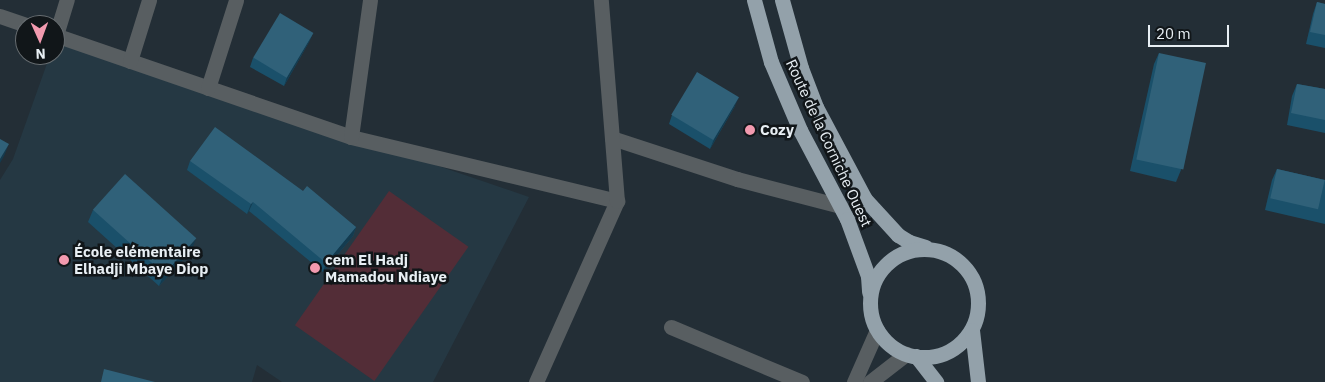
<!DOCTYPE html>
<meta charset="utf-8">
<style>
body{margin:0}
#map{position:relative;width:1325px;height:382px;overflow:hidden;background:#232e36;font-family:"IBM Plex Sans",sans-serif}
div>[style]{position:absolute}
.built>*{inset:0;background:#253843}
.green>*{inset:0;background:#532d37;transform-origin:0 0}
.minor>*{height:15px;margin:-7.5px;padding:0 7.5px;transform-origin:7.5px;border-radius:7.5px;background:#585e61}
.highway>*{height:15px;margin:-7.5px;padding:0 7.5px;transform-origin:7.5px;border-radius:7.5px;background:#93a1aa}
.highway>.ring{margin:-7.5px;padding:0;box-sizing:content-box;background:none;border:15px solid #93a1aa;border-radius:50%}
.wall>*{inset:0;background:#1a506a}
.shaded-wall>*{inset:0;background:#143b4f}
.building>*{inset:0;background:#306179;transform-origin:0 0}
.dots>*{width:14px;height:14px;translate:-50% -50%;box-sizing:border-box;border:2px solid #111619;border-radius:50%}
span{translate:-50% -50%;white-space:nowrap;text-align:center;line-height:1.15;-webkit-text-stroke:5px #111619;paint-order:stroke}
.poi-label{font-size:15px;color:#e8eff4;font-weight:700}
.left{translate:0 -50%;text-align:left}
.street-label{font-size:15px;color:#e8eff4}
.north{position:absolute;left:15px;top:15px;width:50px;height:50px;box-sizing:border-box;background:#111619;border:1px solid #676d71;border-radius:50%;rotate:178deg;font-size:14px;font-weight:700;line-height:20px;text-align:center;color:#e8eff4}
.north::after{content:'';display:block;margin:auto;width:18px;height:22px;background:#f29aaf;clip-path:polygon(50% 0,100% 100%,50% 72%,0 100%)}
.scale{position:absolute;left:1148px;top:25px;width:81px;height:22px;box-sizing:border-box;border:2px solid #e8eff4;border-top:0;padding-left:6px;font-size:15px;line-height:18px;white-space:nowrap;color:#e8eff4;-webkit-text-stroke:4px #111619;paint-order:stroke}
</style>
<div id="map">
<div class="built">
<div style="clip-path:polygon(56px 35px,529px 197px,433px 382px,282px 382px,257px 365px,252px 382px,0 382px,0 180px,13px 159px,50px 55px,55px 55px)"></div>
</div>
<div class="green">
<div style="left:389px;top:191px;width:97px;height:164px;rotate:35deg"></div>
</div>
<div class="minor">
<div style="left:0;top:16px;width:28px;rotate:19deg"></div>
<div style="left:55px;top:35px;width:313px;rotate:19deg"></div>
<div style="left:351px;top:137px;width:274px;rotate:13.5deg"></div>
<div style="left:56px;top:35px;width:37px;rotate:-73deg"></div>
<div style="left:130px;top:61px;width:64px;rotate:-72.7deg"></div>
<div style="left:208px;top:88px;width:92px;rotate:-72.3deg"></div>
<div style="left:351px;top:137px;width:138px;rotate:-82.1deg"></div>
<div style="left:612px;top:138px;width:132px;rotate:18.2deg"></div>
<div style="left:737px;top:179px;width:107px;rotate:14.6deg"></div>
<div style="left:671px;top:327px;width:142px;rotate:22.8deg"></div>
<div style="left:536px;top:382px;width:198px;rotate:-65.9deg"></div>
<div style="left:617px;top:201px;width:202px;rotate:-94.6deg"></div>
<div style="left:854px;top:382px;width:57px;rotate:-66.1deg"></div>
<div style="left:870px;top:382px;width:46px;rotate:-37.9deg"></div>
</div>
<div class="highway">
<div style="left:754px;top:0;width:64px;rotate:74.7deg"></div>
<div style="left:771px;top:62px;width:74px;rotate:66.9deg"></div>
<div style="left:800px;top:130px;width:101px;rotate:62.2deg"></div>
<div style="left:847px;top:219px;width:61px;rotate:69.8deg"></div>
<div style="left:868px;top:276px;width:16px;rotate:86deg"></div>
<div style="left:782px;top:0;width:71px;rotate:74.4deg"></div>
<div style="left:801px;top:68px;width:42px;rotate:69deg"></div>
<div style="left:816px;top:107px;width:104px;rotate:62deg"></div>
<div style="left:865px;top:199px;width:49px;rotate:47.5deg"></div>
<div style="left:898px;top:235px;width:13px;rotate:32deg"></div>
<div style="left:909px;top:242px;width:17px;rotate:17deg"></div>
<div class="ring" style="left:870px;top:249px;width:93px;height:93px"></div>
<div style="left:972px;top:330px;width:52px;rotate:83.4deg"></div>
<div style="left:916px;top:356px;width:33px;rotate:52deg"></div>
</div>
<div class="wall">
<div style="clip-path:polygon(1317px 2px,1325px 4px,1325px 48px,1306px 44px,1313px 14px)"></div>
<div style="clip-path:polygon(313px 33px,309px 42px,284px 86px,250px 67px,253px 58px)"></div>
<div style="clip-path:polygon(1159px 53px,1181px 170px,1176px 182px,1130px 171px,1154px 64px)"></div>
<div style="clip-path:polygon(1297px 84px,1325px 89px,1325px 133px,1287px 125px,1292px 96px)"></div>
<div style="clip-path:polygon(735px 106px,710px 149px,669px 124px,672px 115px)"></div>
<div style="clip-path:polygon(190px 161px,303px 191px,356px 227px,353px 236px,323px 272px,249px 211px,247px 214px,187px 170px)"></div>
<div style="clip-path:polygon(1277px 169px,1325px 180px,1325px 224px,1265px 210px,1272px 180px)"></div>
<div style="clip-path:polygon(93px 210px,191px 251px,159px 286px,88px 222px)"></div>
</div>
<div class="shaded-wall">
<div style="clip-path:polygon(313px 33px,309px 42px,284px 86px,287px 77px)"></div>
<div style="clip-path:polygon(739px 97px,735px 106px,710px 149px,714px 139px)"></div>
<div style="clip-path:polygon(9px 144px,4px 156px,0 163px,0 159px)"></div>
<div style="clip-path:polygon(253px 202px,249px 211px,247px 214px,251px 204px)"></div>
<div style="clip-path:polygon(356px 227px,353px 236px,323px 272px,326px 263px)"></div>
<div style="clip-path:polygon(196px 239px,191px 251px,159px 286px,164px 274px)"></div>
</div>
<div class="building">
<div style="clip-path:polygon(1317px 2px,1325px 4px,1325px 35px,1310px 32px)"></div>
<div style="left:280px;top:13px;width:39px;height:52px;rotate:31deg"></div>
<div style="left:1159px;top:53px;width:48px;height:109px;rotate:12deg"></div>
<div style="left:697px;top:72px;width:49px;height:50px;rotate:31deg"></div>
<div style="clip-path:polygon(1297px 84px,1325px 89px,1325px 120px,1291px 113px)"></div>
<div style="clip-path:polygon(215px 127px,303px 191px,307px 186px,356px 227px,326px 263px,253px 202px,251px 204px,190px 161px)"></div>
<div style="clip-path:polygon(0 139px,9px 144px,0 159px)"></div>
<div style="left:1277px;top:169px;width:49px;height:30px;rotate:13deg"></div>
<div style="left:125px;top:174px;width:96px;height:48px;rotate:42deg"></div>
<div style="clip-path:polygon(104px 369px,155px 382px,101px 382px)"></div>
</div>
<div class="dots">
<div style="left:750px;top:130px;background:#f29aaf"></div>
<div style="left:64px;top:260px;background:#f29aaf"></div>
<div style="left:315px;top:268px;background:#f29aaf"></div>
</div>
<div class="poi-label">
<span class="left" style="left:760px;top:130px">Cozy</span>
<span class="left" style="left:74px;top:260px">École elémentaire<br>Elhadji Mbaye Diop</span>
<span class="left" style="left:325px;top:268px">cem El Hadj<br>Mamadou Ndiaye</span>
</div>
<div class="street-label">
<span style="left:829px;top:143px;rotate:65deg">Route de la Corniche Ouest</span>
</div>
<div class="north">N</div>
<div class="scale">20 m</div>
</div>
